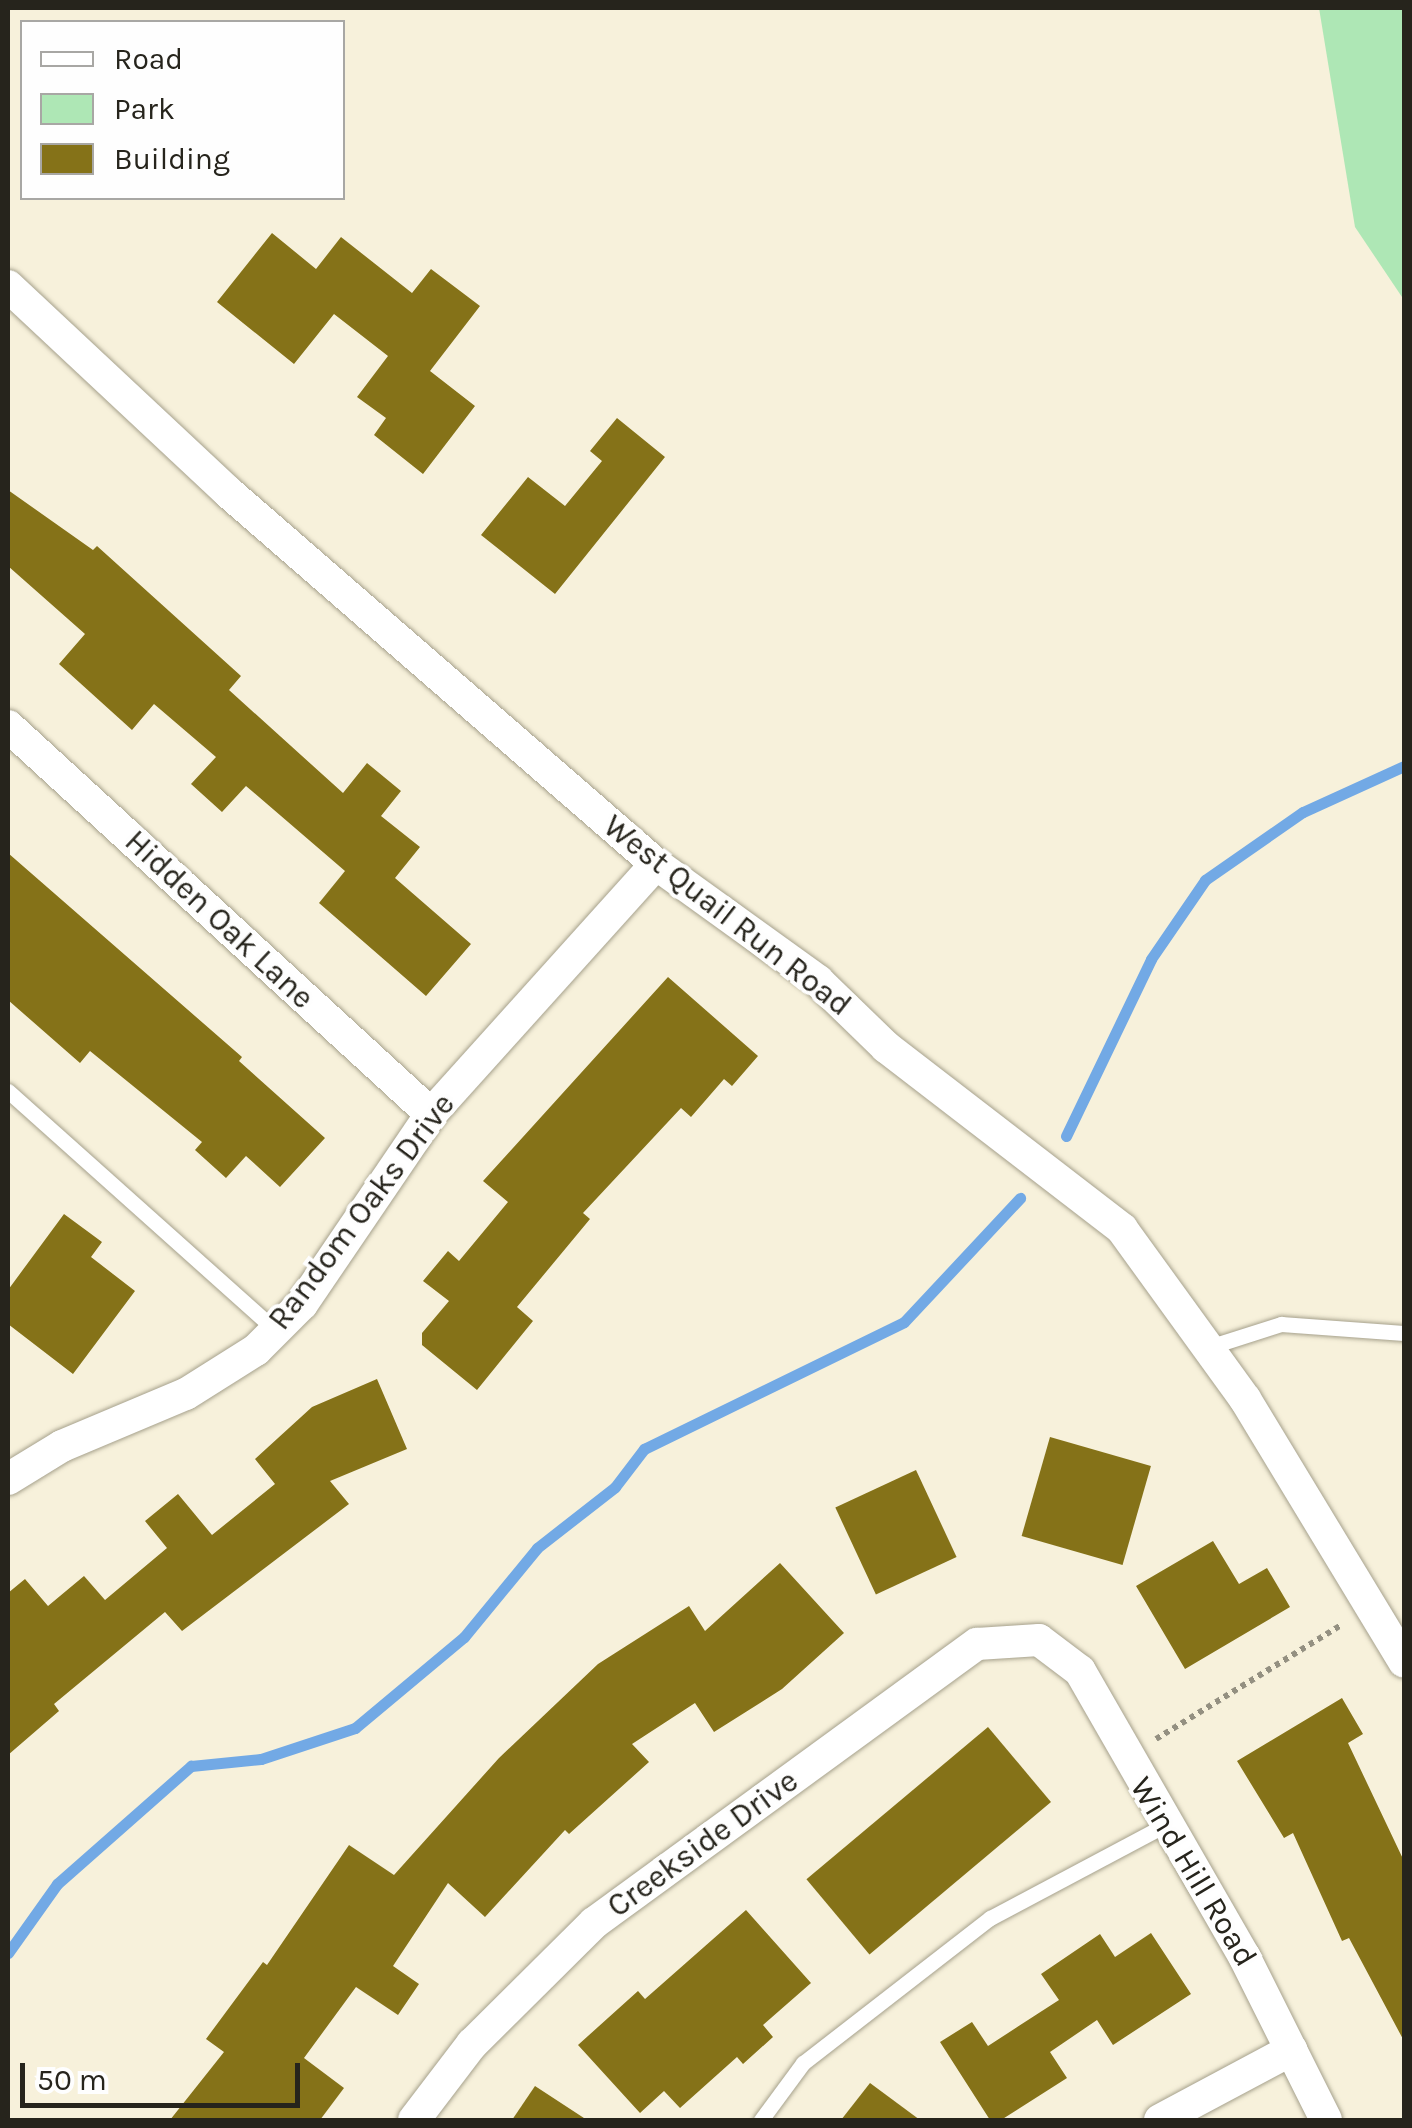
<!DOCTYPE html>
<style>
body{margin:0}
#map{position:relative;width:1412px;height:2128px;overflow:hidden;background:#f7f1db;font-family:Karla,sans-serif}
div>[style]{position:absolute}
.green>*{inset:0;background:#aee7b5}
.stream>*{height:11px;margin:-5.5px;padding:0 5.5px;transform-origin:5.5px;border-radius:5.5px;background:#72a9e5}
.building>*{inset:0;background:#857218;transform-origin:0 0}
.path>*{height:6px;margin-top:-3px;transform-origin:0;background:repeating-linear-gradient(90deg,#949081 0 5px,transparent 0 10px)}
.roads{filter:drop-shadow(0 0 2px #a6a18c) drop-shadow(0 0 2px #a6a18c)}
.service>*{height:15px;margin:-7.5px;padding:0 7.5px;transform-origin:7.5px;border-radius:7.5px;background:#fff}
.minor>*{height:32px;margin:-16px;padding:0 16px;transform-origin:16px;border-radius:16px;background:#fff}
span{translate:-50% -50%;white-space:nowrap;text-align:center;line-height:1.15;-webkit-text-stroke:8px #fefefe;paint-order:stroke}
.street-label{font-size:32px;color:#26241c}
.frame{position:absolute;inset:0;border:10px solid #26241c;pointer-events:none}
.legend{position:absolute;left:20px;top:20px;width:325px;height:180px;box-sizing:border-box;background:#fefefe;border:2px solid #a8a7a4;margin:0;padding:12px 18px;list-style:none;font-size:30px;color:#26241c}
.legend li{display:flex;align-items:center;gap:20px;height:50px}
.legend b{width:50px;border:2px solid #a8a7a4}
.scale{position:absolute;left:20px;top:2063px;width:280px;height:45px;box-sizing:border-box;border:5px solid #26241c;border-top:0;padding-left:12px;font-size:30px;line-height:35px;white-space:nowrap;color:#26241c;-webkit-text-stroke:8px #fefefe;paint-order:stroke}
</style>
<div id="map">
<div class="green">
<div style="clip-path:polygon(1319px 8px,1404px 8px,1404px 300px,1355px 227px)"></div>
</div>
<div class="stream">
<div style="left:1066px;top:1136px;width:196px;rotate:-64.3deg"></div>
<div style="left:1151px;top:959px;width:96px;rotate:-55.6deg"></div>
<div style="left:1205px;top:880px;width:119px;rotate:-34.8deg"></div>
<div style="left:1303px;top:812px;width:111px;rotate:-24.5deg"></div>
<div style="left:8px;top:1953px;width:85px;rotate:-54.6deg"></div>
<div style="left:57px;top:1884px;width:179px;rotate:-41.4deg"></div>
<div style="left:191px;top:1766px;width:70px;rotate:-5.7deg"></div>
<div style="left:261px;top:1759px;width:99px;rotate:-18.3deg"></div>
<div style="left:355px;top:1728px;width:142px;rotate:-39.9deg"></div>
<div style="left:464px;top:1637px;width:115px;rotate:-50.6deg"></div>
<div style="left:537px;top:1548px;width:99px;rotate:-38deg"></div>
<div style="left:615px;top:1487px;width:48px;rotate:-52.7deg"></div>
<div style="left:644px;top:1449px;width:289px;rotate:-26deg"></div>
<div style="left:904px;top:1322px;width:170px;rotate:-46.9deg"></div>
</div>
<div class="building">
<div style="clip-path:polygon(272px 233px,316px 269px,341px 237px,412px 293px,431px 269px,480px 306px,430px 371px,475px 406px,423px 474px,374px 435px,386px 418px,357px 397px,388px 356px,334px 314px,294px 364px,217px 302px)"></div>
<div style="clip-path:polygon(617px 418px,665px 457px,555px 594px,481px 535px,528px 477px,565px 506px,602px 461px,590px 451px)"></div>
<div style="clip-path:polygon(8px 490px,93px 550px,97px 546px,241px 676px,229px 690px,343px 793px,367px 763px,401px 791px,381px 816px,420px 847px,395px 878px,471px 944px,426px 996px,319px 903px,345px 871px,246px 786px,222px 812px,191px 784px,216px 757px,154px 704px,132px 730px,59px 664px,85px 634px,8px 566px)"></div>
<div style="clip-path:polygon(8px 853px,242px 1057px,239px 1061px,325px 1138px,280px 1187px,246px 1156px,226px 1178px,195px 1150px,202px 1142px,90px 1051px,80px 1063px,8px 1000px)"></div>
<div style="clip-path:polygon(668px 977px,758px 1056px,732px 1086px,724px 1079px,691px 1117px,681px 1108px,583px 1213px,590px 1219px,517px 1307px,533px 1321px,477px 1390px,422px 1345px,422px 1333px,449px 1301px,423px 1281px,448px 1251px,459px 1261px,508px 1202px,483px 1181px)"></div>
<div style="clip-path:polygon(64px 1214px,102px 1242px,91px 1257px,135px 1291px,73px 1374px,8px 1324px,8px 1290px)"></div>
<div style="clip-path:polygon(377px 1379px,407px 1449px,330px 1481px,349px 1504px,182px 1631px,165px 1612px,54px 1704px,59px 1711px,8px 1755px,8px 1593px,25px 1579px,48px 1606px,84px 1576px,105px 1600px,167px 1548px,145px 1521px,178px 1494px,212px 1535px,275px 1484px,255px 1459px,312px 1407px)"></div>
<div style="left:1050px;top:1437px;width:105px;height:103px;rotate:16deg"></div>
<div style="left:916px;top:1470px;width:96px;height:89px;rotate:65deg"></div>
<div style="clip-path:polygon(1213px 1541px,1239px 1584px,1267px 1568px,1290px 1607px,1185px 1669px,1136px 1586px)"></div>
<div style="clip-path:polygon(780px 1563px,844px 1633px,782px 1689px,714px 1732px,695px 1703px,632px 1744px,649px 1762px,569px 1834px,565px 1830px,485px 1917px,448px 1883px,393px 1966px,419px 1984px,398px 2015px,356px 1987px,304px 2058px,344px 2088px,320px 2120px,170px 2120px,224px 2052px,206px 2039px,263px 1962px,267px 1965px,349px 1845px,394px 1875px,499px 1758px,598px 1664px,689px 1606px,705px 1631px)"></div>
<div style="clip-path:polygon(1342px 1698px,1363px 1734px,1348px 1743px,1404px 1861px,1404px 2041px,1349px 1938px,1342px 1941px,1293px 1833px,1284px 1838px,1237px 1761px)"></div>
<div style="left:988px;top:1727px;width:98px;height:237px;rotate:50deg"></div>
<div style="clip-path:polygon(746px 1910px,811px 1983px,763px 2025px,773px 2037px,743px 2064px,737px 2057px,680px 2108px,664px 2091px,640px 2113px,578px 2045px,638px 1991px,645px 1999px)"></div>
<div style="clip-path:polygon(1151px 1933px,1191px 1994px,1113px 2045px,1097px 2020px,1050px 2052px,1067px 2078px,1001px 2120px,990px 2120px,940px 2042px,972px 2022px,988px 2046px,1059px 2000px,1041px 1974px,1100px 1934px,1115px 1957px)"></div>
<div style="clip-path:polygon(870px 2083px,920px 2120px,841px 2120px)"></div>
<div style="clip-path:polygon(535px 2086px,587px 2120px,512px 2120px)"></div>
</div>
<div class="path">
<div style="left:1156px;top:1739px;width:217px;rotate:-31.6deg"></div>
</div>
<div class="roads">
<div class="service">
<div style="left:8px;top:1091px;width:358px;rotate:41.8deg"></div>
<div style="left:1209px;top:1347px;width:76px;rotate:-17.7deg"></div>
<div style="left:1281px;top:1324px;width:123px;rotate:4.2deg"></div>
<div style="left:761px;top:2120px;width:71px;rotate:-53.6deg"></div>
<div style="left:803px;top:2063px;width:237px;rotate:-37.8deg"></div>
<div style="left:990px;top:1918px;width:198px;rotate:-28deg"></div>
</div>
<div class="minor">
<div style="left:8px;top:286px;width:301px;rotate:43.1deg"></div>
<div style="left:228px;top:492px;width:567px;rotate:41deg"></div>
<div style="left:656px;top:864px;width:200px;rotate:35.8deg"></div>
<div style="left:818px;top:981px;width:95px;rotate:44.1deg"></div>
<div style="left:886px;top:1047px;width:298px;rotate:37.6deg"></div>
<div style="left:1122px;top:1229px;width:210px;rotate:54.1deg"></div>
<div style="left:1245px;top:1399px;width:307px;rotate:58.8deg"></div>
<div style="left:8px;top:726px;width:574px;rotate:42.53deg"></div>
<div style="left:8px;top:1479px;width:63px;rotate:-31.4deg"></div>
<div style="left:62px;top:1446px;width:134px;rotate:-22.8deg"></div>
<div style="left:186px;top:1394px;width:83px;rotate:-32.2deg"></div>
<div style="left:256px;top:1350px;width:65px;rotate:-45deg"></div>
<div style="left:302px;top:1304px;width:230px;rotate:-55.8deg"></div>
<div style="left:431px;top:1114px;width:336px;rotate:-48deg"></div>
<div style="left:414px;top:2120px;width:96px;rotate:-52.7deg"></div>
<div style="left:472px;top:2044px;width:172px;rotate:-44.8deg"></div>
<div style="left:594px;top:1923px;width:474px;rotate:-36.1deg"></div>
<div style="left:977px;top:1644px;width:62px;rotate:-3.7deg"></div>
<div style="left:1039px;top:1640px;width:51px;rotate:37.1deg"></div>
<div style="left:1080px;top:1671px;width:329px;rotate:60.1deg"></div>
<div style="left:1244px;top:1956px;width:183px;rotate:63.4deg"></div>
<div style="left:1160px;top:2120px;width:149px;rotate:-28.1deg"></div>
</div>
</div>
<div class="street-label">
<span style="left:727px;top:916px;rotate:38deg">West Quail Run Road</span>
<span style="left:219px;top:920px;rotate:43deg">Hidden Oak Lane</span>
<span style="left:362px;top:1212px;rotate:-53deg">Random Oaks Drive</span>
<span style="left:703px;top:1844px;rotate:-36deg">Creekside Drive</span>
<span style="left:1193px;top:1872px;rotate:59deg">Wind Hill Road</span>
</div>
<div class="frame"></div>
<ul class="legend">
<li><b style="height:12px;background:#fff"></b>Road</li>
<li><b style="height:28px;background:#aee7b5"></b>Park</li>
<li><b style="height:28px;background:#857218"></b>Building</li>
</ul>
<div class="scale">50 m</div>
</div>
